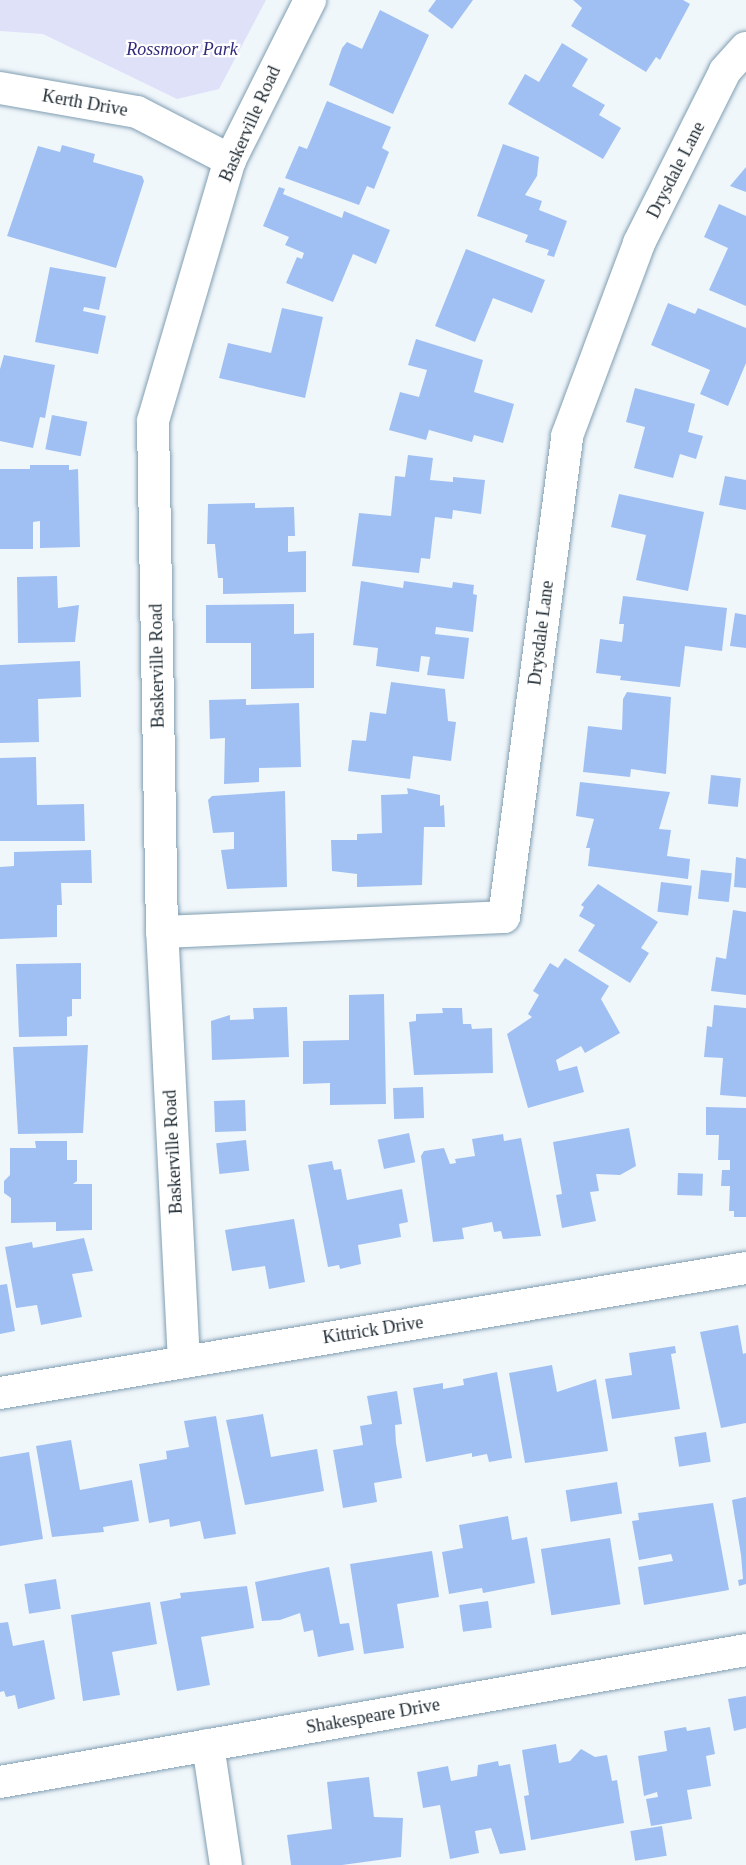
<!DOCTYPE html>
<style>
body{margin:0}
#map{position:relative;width:746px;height:1865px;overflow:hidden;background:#f0f7fb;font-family:"Times New Roman",serif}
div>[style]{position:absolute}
.green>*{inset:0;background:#dfe1f9}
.building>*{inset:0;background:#a0c0f3;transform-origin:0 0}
.roads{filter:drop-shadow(0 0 2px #819eb2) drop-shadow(0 0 2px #819eb2)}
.minor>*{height:32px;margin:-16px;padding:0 16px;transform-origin:16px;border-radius:16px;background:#fff}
span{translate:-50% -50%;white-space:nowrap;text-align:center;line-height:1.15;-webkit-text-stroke:4.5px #fff;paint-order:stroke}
.park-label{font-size:18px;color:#322b7b;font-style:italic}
.street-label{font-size:18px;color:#212d35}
</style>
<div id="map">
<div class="green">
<div style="clip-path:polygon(0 0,266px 0,219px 89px,177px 99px,43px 34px,0 31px)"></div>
</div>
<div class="building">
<div style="clip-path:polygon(436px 0,473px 0,452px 29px,428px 11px)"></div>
<div style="clip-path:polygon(573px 0,683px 0,690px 4px,660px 60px,656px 57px,646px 72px,571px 26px,582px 8px)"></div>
<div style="clip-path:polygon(380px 10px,429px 35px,393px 114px,329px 85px,342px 48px,347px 42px,362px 49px)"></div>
<div style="clip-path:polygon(562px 43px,588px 59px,572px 86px,605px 105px,599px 115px,621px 128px,603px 159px,508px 104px,525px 74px,539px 82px)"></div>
<div style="clip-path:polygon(327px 101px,391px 127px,382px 148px,389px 152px,374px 189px,367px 186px,359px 205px,285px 178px,299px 146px,307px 149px)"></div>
<div style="clip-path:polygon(503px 144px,539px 157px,537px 176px,525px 195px,542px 201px,539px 210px,567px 221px,554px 257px,547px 255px,549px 250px,525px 242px,528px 235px,477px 216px)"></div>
<div style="clip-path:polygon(62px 145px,95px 154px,93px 162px,142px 176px,144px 181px,116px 268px,7px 236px,38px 146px,60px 152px)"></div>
<div style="clip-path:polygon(746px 167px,746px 192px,730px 186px)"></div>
<div style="clip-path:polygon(279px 187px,285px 189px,283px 194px,342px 218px,344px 211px,390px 230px,376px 264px,353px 254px,333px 302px,286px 283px,297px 257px,302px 259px,304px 253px,285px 245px,289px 237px,263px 226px)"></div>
<div style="clip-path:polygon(719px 204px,746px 216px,746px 306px,709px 290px,728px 248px,704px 237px)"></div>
<div style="clip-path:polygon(466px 249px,545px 280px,532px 313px,493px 298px,475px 342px,435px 326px)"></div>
<div style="clip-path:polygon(50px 267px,106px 277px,99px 310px,84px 307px,83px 311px,106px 316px,98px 354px,35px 342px)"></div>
<div style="clip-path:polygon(668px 303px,695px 314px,698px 308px,746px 328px,746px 363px,728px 406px,700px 394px,710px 370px,651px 345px)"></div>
<div style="clip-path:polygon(282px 308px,323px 317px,305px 398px,219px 378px,228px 343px,271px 353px)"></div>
<div style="clip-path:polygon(416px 339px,483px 360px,474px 392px,514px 404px,503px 443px,474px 435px,472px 442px,429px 430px,426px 440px,389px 430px,400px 392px,419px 397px,427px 370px,408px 365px)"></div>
<div style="clip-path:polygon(4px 355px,55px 365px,45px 418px,40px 417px,33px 448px,0 441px,0 369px)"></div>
<div style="clip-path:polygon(635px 388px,695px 404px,688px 432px,703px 436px,696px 459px,680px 454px,673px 478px,634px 468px,645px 427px,626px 422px)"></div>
<div style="left:52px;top:415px;width:36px;height:35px;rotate:11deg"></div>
<div style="clip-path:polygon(408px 455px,433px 458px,430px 480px,453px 482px,453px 477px,485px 480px,481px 514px,453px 510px,452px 519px,435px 517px,430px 559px,421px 558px,419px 573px,352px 566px,359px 513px,391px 516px,395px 476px,405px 477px)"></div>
<div style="clip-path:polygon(30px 465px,69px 465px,69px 470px,78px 469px,80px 547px,40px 548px,40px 521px,33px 522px,33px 549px,0 549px,0 469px,30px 469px)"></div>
<div style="clip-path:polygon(725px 476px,746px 480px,746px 510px,719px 505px)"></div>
<div style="clip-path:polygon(619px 494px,704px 512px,688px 591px,636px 580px,646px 535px,611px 527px)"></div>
<div style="clip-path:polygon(255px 503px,255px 508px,294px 507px,295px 536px,288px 536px,288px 552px,306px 551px,306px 592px,223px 594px,223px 578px,218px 578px,215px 544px,207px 544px,208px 504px)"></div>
<div style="clip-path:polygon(57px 576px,58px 608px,79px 605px,75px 642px,18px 643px,17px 577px)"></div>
<div style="clip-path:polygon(361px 581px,403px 588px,404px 581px,452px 588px,453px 582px,474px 585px,473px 594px,477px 595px,473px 632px,436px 627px,435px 634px,469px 638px,464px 679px,427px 675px,430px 657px,421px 656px,419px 672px,376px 666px,378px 648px,353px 645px)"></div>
<div style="clip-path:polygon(623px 596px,727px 608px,722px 651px,685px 646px,680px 687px,620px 680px,621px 676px,596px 673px,600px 639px,622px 642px,624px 624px,619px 624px)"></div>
<div style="clip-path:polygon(294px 604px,294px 634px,314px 633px,314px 688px,251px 689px,251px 643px,206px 643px,206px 605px)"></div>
<div style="clip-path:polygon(735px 613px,746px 615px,746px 648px,730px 646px)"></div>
<div style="clip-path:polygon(80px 661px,81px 697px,38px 699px,39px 742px,0 743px,0 665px)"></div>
<div style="clip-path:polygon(391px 682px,445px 689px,448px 721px,456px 722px,451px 761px,413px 756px,410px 779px,348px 771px,352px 740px,366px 741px,370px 712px,386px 714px)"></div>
<div style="clip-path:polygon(627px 692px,671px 697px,666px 774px,631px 769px,630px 777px,583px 772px,588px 726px,622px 730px,623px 699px)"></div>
<div style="clip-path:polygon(246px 699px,246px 705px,299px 703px,301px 767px,259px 768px,259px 782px,224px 784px,225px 738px,210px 739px,209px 700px)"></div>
<div style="clip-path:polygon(36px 757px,37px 805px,84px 804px,85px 841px,0 841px,0 758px)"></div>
<div style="left:711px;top:775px;width:30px;height:29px;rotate:6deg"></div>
<div style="clip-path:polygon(580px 782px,670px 792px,659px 829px,671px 830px,667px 856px,690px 859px,688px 879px,588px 866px,590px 848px,586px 848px,594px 819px,576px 816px)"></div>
<div style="clip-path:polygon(407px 788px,440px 795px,440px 806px,444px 805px,445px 827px,424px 827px,422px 885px,357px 887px,357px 874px,332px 871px,331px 840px,357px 840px,357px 834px,382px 833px,381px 795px,408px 794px)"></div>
<div style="clip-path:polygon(285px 791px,287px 887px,227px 889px,221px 850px,234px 849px,234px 832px,213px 833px,208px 800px,212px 796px)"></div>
<div style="clip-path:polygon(91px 850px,92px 883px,61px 883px,62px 905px,57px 905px,57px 937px,0 939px,0 867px,14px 866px,14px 852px)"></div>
<div style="clip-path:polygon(736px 857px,746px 859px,746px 888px,734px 887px)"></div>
<div style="left:701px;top:870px;width:31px;height:29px;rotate:6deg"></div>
<div style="left:661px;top:882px;width:31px;height:30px;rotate:7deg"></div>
<div style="clip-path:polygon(598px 884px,658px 922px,641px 948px,649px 953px,630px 983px,578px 951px,595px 925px,579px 916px,584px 907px,581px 905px)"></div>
<div style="clip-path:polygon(733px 910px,746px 912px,746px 995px,711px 991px,716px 957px,726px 959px)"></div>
<div style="clip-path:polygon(565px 958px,609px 986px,601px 999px,620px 1033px,585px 1053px,581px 1046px,556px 1060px,559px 1071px,577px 1066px,584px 1092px,528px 1108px,507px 1034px,532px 1017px,528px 1014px,539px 995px,533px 991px,550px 963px,558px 968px)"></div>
<div style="clip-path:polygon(81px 963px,81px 999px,72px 999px,72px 1016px,67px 1017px,67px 1036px,19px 1037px,16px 964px)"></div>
<div style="clip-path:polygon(384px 994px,386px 1104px,330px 1105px,330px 1083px,303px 1084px,303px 1041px,349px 1040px,349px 995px)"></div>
<div style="clip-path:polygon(714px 1005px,746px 1008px,746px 1097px,720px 1095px,723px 1058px,704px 1057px,707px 1026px,712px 1027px)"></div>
<div style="clip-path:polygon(287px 1007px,289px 1057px,212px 1060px,211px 1021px,230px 1015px,230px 1020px,254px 1019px,253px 1008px)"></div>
<div style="clip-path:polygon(442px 1008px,462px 1008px,463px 1024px,471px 1024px,472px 1029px,492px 1028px,493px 1073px,414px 1075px,409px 1022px,416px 1021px,416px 1014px,443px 1013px)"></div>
<div style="clip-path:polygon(88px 1045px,83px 1133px,18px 1134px,13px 1047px)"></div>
<div style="left:423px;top:1087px;width:31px;height:30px;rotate:88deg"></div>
<div style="left:245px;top:1100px;width:31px;height:31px;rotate:88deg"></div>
<div style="clip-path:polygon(706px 1107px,746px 1108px,746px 1217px,734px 1217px,734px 1211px,729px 1211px,730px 1186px,721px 1186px,722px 1170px,730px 1170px,730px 1160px,718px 1160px,719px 1135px,706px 1135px)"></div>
<div style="clip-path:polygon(629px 1128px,636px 1166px,620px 1175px,596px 1174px,599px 1191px,590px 1192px,596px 1221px,562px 1228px,556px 1195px,562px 1194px,553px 1142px)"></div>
<div style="left:409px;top:1133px;width:30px;height:32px;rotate:78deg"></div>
<div style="clip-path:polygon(503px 1134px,504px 1141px,521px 1138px,541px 1236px,503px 1239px,501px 1231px,494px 1232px,492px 1222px,462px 1228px,464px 1239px,433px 1242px,421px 1156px,424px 1151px,444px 1148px,450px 1164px,456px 1163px,455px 1159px,475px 1156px,472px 1139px)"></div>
<div style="left:246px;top:1140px;width:31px;height:30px;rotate:84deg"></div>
<div style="clip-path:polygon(35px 1141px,67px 1141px,67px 1160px,77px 1160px,77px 1181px,73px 1184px,92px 1184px,92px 1230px,56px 1231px,56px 1222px,11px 1223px,11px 1198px,4px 1193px,4px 1181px,10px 1175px,10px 1148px,36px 1148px)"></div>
<div style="clip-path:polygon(332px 1161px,334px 1170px,341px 1169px,347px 1200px,402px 1189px,408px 1222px,399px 1224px,401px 1237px,358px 1245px,361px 1264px,340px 1269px,339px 1265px,328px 1267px,308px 1165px)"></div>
<div style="left:678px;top:1173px;width:25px;height:22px;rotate:2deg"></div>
<div style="clip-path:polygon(294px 1219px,305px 1282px,269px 1289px,265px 1266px,232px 1271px,225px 1230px)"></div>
<div style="clip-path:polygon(84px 1238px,93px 1271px,72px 1274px,82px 1317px,41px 1325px,37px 1305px,16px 1308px,5px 1247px,32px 1242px,33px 1248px)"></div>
<div style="clip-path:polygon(7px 1284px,15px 1331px,0 1334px,0 1285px)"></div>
<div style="clip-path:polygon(738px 1325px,743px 1354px,746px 1353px,746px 1423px,721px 1428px,700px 1332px)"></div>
<div style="clip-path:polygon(675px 1346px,676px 1353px,671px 1354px,680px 1409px,612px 1419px,605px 1379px,632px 1375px,629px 1353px)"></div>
<div style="clip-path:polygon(552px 1365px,557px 1392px,596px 1379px,608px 1451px,525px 1463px,509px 1373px)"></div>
<div style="clip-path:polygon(497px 1372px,512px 1458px,489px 1462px,487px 1454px,472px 1457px,472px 1453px,426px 1462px,413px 1388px,443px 1383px,443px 1389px,464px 1385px,463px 1379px)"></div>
<div style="clip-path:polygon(397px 1391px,402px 1424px,395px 1425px,396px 1443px,402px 1478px,374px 1483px,377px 1502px,343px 1508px,333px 1450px,363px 1445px,360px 1426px,372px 1424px,367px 1396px)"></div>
<div style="clip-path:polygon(263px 1414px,271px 1457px,317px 1449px,324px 1491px,245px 1505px,226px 1420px)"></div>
<div style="clip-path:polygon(216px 1416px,236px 1534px,204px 1539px,200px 1521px,170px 1527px,169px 1519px,149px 1523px,139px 1464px,167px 1459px,166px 1451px,189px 1447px,184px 1421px)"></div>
<div style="left:706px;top:1432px;width:30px;height:32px;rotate:81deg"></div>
<div style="clip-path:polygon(71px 1440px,80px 1490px,132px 1480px,139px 1521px,103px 1527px,104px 1532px,52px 1537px,36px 1446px)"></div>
<div style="clip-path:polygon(29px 1452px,43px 1539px,0 1546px,0 1457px)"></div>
<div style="left:617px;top:1482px;width:32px;height:52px;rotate:81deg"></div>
<div style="clip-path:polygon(746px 1497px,746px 1584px,739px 1586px,738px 1580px,743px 1579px,741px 1555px,732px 1500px)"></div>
<div style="clip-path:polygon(713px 1503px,729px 1590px,644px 1605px,638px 1567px,673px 1561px,671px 1554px,639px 1560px,632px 1521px,639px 1520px,638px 1513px)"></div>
<div style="clip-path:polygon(508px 1516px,512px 1540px,527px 1537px,535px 1583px,483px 1593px,482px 1588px,449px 1594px,442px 1552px,463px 1548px,459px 1525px)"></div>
<div style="left:610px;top:1538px;width:67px;height:70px;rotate:81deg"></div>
<div style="clip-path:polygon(432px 1551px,439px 1597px,397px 1604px,404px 1648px,364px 1654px,350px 1564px)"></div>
<div style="clip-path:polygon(329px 1567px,340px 1624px,349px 1623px,354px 1650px,318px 1657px,313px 1630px,304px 1632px,300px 1613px,280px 1620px,262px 1621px,255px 1582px)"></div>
<div style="left:56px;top:1579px;width:30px;height:32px;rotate:81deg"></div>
<div style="clip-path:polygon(247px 1586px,254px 1628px,201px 1637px,210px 1685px,177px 1691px,160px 1602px,181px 1598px,180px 1593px)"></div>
<div style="left:488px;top:1601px;width:27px;height:29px;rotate:82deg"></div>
<div style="clip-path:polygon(150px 1602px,157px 1644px,112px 1652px,120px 1695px,83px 1701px,71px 1615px)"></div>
<div style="clip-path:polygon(8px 1622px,13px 1646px,44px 1640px,55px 1699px,18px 1709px,15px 1695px,6px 1697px,4px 1691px,0 1692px,0 1623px)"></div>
<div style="clip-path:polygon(746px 1696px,746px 1728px,734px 1731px,728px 1699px)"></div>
<div style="clip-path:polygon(686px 1727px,687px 1731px,710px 1727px,715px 1754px,706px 1756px,711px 1786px,687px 1790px,692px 1819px,651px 1826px,646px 1799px,658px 1797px,657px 1792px,644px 1796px,638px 1756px,667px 1751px,664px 1731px)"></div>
<div style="clip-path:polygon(556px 1744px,559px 1763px,570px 1761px,581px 1749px,595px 1757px,607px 1755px,612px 1781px,617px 1780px,624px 1823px,531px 1840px,524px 1796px,529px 1795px,522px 1750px)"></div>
<div style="clip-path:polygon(498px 1761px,499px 1766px,510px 1764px,526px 1850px,500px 1854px,491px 1828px,475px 1831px,479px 1853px,450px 1859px,440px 1805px,423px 1808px,417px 1772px,448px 1766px,451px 1781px,477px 1776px,478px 1765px)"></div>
<div style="clip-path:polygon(369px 1777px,374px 1817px,403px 1818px,401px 1857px,342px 1865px,291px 1865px,287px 1835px,332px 1829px,327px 1782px)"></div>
<div style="left:662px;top:1826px;width:30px;height:32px;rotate:81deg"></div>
</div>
<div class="roads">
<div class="minor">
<div style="left:0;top:88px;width:139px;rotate:9.9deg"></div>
<div style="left:137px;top:112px;width:105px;rotate:27.3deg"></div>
<div style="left:162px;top:932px;width:342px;rotate:-2.5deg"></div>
<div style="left:504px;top:917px;width:485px;rotate:-82.5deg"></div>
<div style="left:567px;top:436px;width:206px;rotate:-69.5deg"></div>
<div style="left:639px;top:243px;width:192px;rotate:-63.4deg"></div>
<div style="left:725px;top:71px;width:31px;rotate:-48deg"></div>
<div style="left:184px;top:1362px;width:431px;rotate:-92.9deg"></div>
<div style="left:162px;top:932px;width:511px;rotate:-91.01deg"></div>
<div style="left:153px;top:421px;width:272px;rotate:-73.6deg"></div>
<div style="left:230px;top:160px;width:179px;rotate:-63.4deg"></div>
<div style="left:0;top:1393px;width:756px;rotate:-9.51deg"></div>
<div style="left:208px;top:1745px;width:121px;rotate:81.5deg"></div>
<div style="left:0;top:1782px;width:758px;rotate:-10.03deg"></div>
</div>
</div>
<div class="park-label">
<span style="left:182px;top:49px">Rossmoor Park</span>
</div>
<div class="street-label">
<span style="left:85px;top:103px;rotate:10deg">Kerth Drive</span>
<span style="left:250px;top:124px;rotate:-66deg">Baskerville Road</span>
<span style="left:676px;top:170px;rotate:-63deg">Drysdale Lane</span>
<span style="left:541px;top:633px;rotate:-83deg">Drysdale Lane</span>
<span style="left:157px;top:666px;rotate:-91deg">Baskerville Road</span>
<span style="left:173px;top:1152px;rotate:-93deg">Baskerville Road</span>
<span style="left:373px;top:1330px;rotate:-9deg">Kittrick Drive</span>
<span style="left:373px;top:1716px;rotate:-10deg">Shakespeare Drive</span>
</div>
</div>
